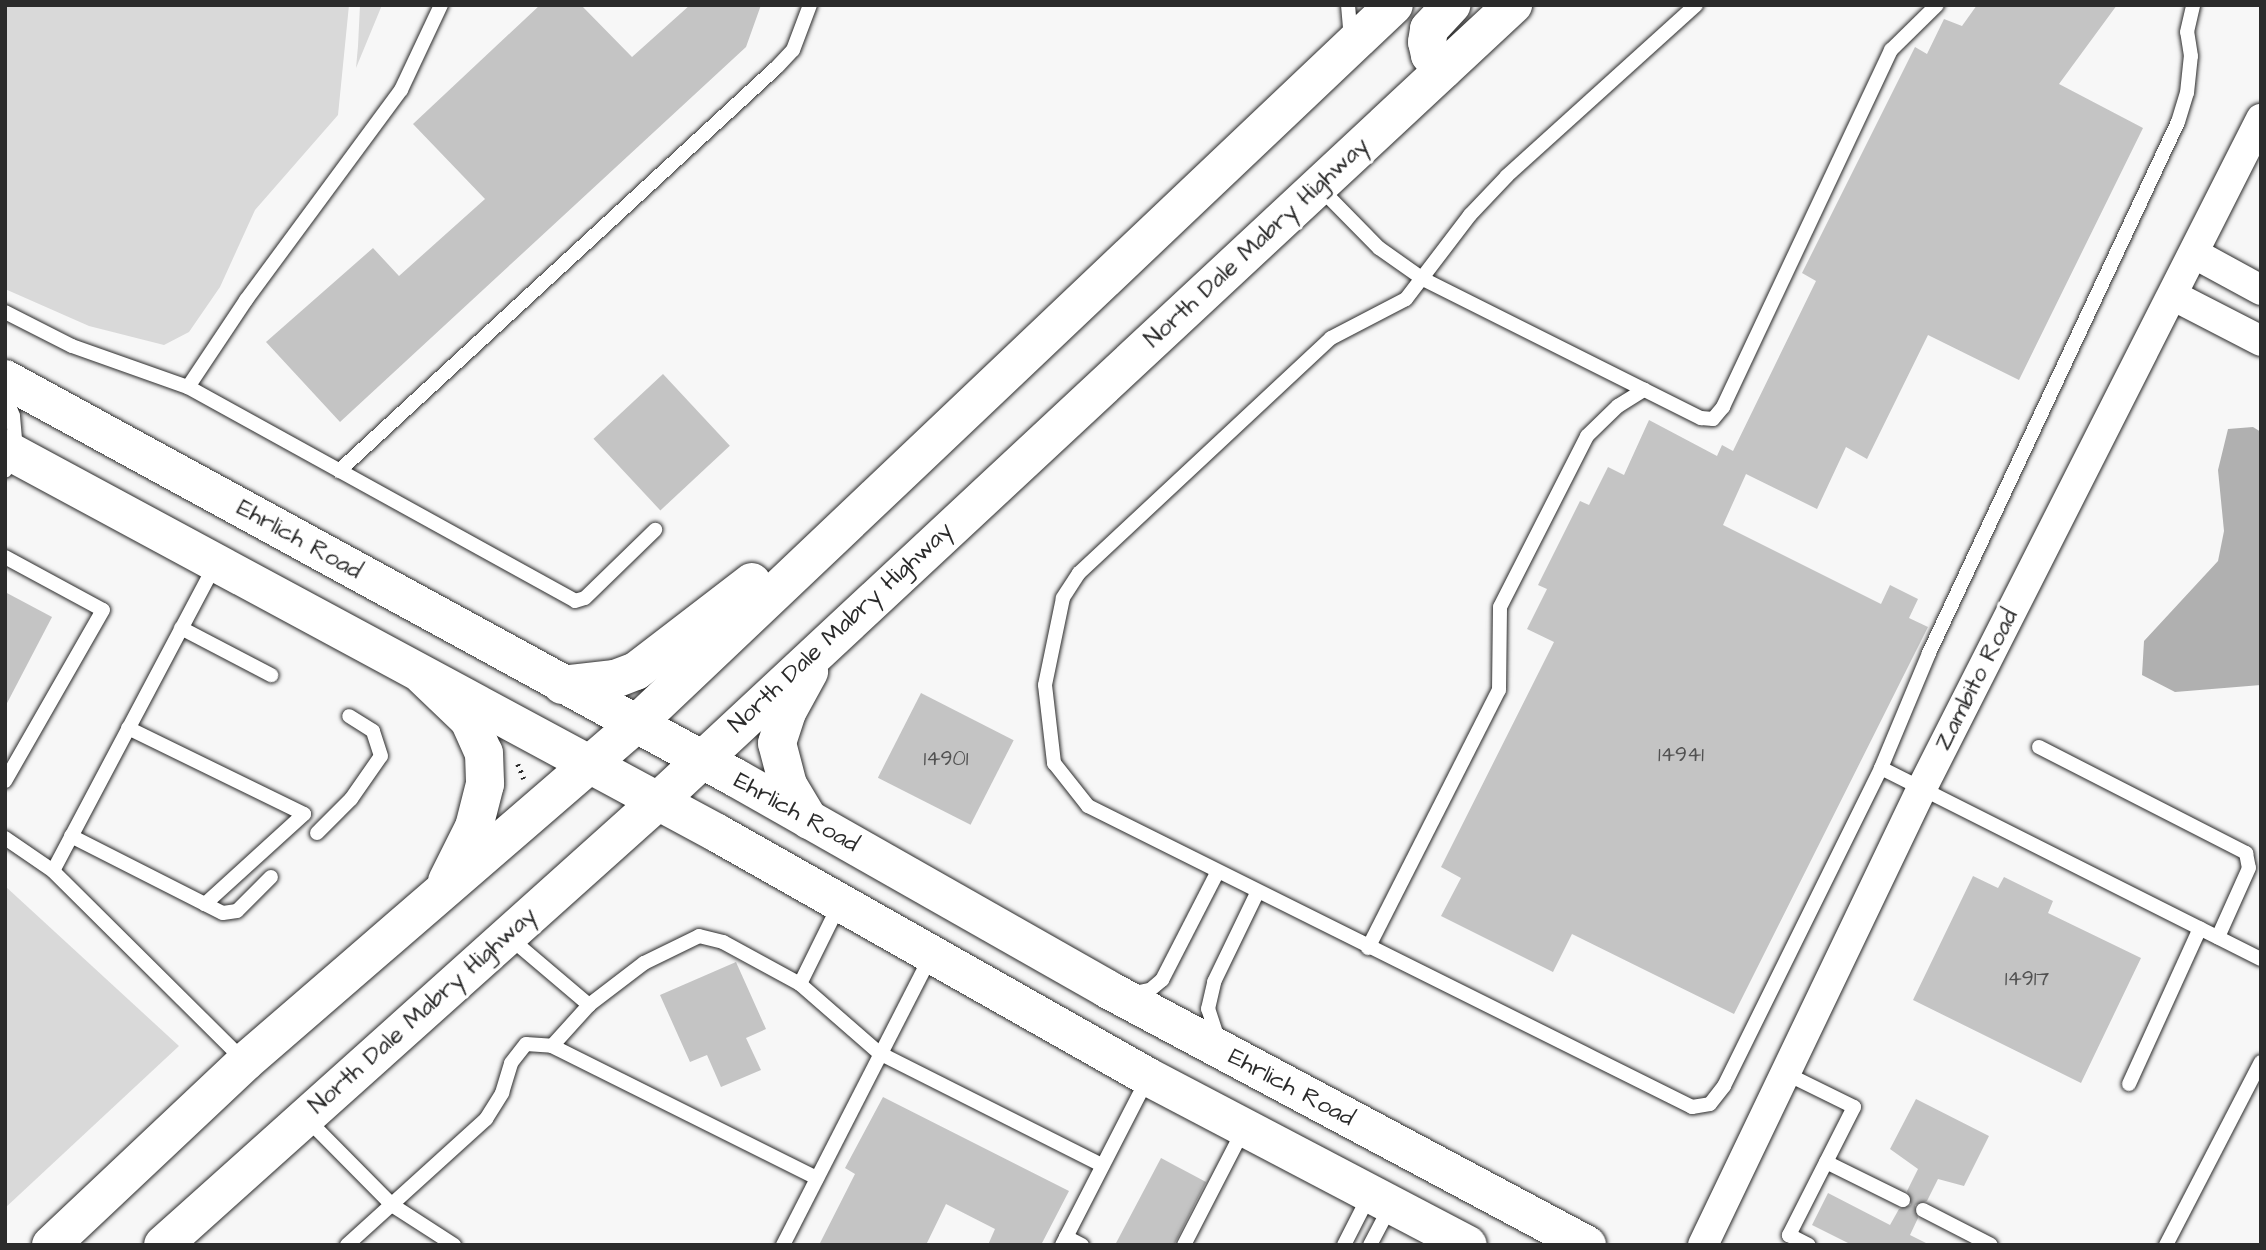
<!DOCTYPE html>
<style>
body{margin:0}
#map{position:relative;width:2266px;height:1250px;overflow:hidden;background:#f7f7f7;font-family:"Architects Daughter",sans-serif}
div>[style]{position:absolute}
.green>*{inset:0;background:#d9d9d9}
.water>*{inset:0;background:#b0b0b0}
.building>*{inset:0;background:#c4c4c4;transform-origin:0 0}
.path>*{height:4.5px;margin-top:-2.25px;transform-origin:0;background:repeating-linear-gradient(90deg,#2b2b2b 0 2px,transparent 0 7px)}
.roads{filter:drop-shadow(0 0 2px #2b2b2b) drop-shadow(0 0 2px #2b2b2b)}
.service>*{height:14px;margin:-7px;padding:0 7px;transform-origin:7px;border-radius:7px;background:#fff}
.minor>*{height:30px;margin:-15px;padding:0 15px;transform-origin:15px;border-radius:15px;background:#fff}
.secondary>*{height:38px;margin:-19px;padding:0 19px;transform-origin:19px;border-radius:19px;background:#fff}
.primary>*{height:38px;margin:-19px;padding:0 19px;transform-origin:19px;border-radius:19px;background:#fff}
span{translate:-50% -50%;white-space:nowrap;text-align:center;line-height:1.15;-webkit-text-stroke:6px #fff;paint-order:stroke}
.number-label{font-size:21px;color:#515151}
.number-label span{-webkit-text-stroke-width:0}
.street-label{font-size:24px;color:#2b2b2b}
.frame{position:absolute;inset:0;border:7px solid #2b2b2b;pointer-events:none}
</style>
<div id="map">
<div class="green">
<div style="clip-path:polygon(5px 5px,349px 5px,338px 115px,255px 210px,220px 287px,189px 332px,164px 345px,89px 326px,5px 289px)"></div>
<div style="clip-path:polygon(360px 5px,382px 5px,356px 68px,358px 46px)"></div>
<div style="clip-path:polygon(5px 886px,179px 1046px,5px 1208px)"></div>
</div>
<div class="water">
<div style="clip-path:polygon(2253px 427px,2261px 432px,2261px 685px,2175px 692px,2142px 675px,2144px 641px,2218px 561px,2224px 531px,2218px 470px,2228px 429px)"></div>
</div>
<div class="building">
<div style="clip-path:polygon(540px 5px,581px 5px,632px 57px,690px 5px,761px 5px,746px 47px,340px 422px,266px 342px,373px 248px,399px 276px,485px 199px,413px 124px)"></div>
<div style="clip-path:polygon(1977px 5px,2117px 5px,2059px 84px,2143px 128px,2019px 380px,1928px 335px,1867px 459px,1846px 447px,1817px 509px,1746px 474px,1723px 525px,1881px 604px,1890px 585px,1918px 599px,1909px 618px,1928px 627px,1734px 1014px,1572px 934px,1553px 972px,1441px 916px,1461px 878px,1441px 867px,1554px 642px,1527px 629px,1547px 589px,1538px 585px,1580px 501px,1589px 505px,1608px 467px,1624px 475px,1649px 420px,1717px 456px,1722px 445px,1733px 451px,1816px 281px,1802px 273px,1915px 47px,1927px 54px,1944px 19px,1962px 26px)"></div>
<div style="left:663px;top:374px;width:98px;height:95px;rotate:47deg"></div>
<div style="clip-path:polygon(5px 592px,52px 617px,5px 707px)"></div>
<div style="left:921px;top:693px;width:104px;height:95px;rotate:27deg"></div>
<div style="clip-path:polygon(1973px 876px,1998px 888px,2004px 877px,2053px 901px,2048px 913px,2141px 958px,2081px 1083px,1913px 1000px)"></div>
<div style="clip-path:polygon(736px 962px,766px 1029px,746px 1038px,761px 1070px,721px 1087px,707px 1055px,690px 1062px,660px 995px)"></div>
<div style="clip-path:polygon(883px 1097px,1069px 1191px,1041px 1245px,988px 1245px,995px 1229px,946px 1204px,926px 1245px,819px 1245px,855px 1174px,845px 1168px)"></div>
<div style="clip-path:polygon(1916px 1099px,1989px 1136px,1964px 1186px,1938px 1179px,1927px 1201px,1915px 1205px,1918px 1218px,1910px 1235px,1930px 1245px,1852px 1245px,1812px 1225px,1828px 1193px,1890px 1225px,1899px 1209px,1911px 1205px,1907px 1191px,1918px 1169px,1890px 1149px)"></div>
<div style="clip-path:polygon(1161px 1158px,1206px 1182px,1174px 1245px,1115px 1245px)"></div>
</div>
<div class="path">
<div style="left:518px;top:764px;width:16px;rotate:68deg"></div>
</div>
<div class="roads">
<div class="service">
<div style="left:1348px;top:5px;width:34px;rotate:85deg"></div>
<div style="left:1696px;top:5px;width:255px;rotate:137.9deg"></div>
<div style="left:1507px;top:176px;width:54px;rotate:133.5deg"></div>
<div style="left:1470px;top:215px;width:106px;rotate:127.3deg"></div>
<div style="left:1406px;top:299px;width:85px;rotate:152.5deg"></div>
<div style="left:1331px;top:338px;width:345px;rotate:137deg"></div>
<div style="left:1079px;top:573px;width:30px;rotate:123deg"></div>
<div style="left:1063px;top:598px;width:89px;rotate:101.7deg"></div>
<div style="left:1045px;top:685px;width:79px;rotate:83.4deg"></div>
<div style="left:1054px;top:763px;width:55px;rotate:51.7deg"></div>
<div style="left:1088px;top:806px;width:675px;rotate:26.49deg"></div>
<div style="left:1692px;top:1107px;width:18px;rotate:-9deg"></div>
<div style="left:1710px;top:1104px;width:23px;rotate:-52deg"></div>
<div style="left:1724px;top:1086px;width:355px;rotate:-63.7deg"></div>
<div style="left:1881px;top:768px;width:425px;rotate:26.7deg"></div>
<div style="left:1319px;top:187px;width:86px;rotate:45.5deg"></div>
<div style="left:1379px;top:248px;width:54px;rotate:35.2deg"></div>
<div style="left:1423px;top:279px;width:311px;rotate:26.6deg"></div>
<div style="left:1701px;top:418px;width:12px;rotate:5deg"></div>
<div style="left:1713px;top:419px;width:16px;rotate:-50deg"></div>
<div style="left:1723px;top:407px;width:395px;rotate:-64.8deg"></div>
<div style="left:1891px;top:50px;width:64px;rotate:-44.4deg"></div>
<div style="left:5px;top:312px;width:75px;rotate:26.9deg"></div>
<div style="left:72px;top:346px;width:123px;rotate:19.5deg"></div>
<div style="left:188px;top:387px;width:442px;rotate:28.9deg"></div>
<div style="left:575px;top:601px;width:10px;rotate:-17deg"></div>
<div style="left:585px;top:598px;width:98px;rotate:-44.2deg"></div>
<div style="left:188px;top:387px;width:105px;rotate:-56.3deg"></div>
<div style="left:246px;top:300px;width:261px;rotate:-53.6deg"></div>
<div style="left:401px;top:90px;width:94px;rotate:-64.8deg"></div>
<div style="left:5px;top:395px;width:22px;rotate:69deg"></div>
<div style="left:13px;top:416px;width:38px;rotate:85deg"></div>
<div style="left:16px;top:454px;width:20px;rotate:123deg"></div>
<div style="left:339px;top:471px;width:596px;rotate:-42.69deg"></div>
<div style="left:777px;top:67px;width:23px;rotate:-47deg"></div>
<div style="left:793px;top:50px;width:48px;rotate:-69.3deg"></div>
<div style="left:5px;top:557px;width:111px;rotate:28.4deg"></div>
<div style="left:103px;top:610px;width:197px;rotate:119.8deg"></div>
<div style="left:215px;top:565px;width:346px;rotate:117.9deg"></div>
<div style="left:53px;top:871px;width:269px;rotate:44.8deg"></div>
<div style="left:181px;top:628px;width:102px;rotate:27.6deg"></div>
<div style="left:128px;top:728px;width:196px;rotate:26deg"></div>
<div style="left:304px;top:814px;width:134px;rotate:137.7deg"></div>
<div style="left:2039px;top:747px;width:233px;rotate:27.1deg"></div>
<div style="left:2246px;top:853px;width:15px;rotate:79deg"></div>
<div style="left:2249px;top:868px;width:76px;rotate:114.2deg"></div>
<div style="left:1881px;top:768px;width:125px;rotate:-67.3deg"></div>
<div style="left:1929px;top:653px;width:586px;rotate:-64.88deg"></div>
<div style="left:2178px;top:122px;width:30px;rotate:-73deg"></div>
<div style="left:2187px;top:93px;width:37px;rotate:-84deg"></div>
<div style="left:2191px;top:56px;width:24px;rotate:-99deg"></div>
<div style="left:2187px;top:32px;width:28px;rotate:-77deg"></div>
<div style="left:317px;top:833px;width:48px;rotate:-45deg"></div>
<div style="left:351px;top:799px;width:52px;rotate:-55.1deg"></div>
<div style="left:381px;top:756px;width:26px;rotate:-108deg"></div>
<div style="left:373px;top:731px;width:28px;rotate:-148deg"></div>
<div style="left:71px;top:836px;width:170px;rotate:26.9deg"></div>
<div style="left:223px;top:913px;width:14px;rotate:-8deg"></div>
<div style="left:237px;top:911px;width:48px;rotate:-45deg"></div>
<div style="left:5px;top:838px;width:58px;rotate:34.5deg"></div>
<div style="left:510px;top:938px;width:104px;rotate:40.3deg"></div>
<div style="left:1368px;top:948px;width:289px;rotate:-63.1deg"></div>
<div style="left:1499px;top:690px;width:83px;rotate:-89.3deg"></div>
<div style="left:1500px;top:607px;width:192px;rotate:-63deg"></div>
<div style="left:1587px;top:436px;width:43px;rotate:-44.1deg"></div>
<div style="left:1618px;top:406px;width:31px;rotate:-32deg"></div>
<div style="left:800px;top:984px;width:105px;rotate:41.1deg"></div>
<div style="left:879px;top:1053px;width:250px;rotate:26.7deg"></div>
<div style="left:1134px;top:993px;width:16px;rotate:-11deg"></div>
<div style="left:1150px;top:990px;width:16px;rotate:-40deg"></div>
<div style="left:1162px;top:980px;width:120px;rotate:-62.8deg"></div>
<div style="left:1218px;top:1039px;width:32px;rotate:-108deg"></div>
<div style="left:1208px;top:1009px;width:28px;rotate:-77deg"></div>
<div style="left:1214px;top:982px;width:99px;rotate:-64.2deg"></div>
<div style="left:552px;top:1046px;width:55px;rotate:-47.9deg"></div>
<div style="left:589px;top:1005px;width:69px;rotate:-37.4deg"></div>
<div style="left:644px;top:963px;width:61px;rotate:-26.1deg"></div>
<div style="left:699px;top:936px;width:25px;rotate:14deg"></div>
<div style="left:723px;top:942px;width:88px;rotate:28.6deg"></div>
<div style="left:800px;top:984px;width:88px;rotate:-63.7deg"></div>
<div style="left:1785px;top:1073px;width:77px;rotate:26.2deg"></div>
<div style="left:1854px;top:1107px;width:144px;rotate:116.9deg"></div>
<div style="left:1789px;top:1235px;width:22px;rotate:27deg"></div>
<div style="left:2129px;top:1084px;width:171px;rotate:-65.5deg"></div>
<div style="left:306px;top:1118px;width:122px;rotate:45.3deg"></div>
<div style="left:392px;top:1205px;width:74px;rotate:32.8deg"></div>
<div style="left:1826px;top:1162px;width:86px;rotate:26.3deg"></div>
<div style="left:1923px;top:1210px;width:76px;rotate:27.2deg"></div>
<div style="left:1066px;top:1237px;width:18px;rotate:27deg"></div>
<div style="left:347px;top:1245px;width:188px;rotate:-42.2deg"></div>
<div style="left:486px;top:1119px;width:31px;rotate:-58deg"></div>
<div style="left:502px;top:1093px;width:31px;rotate:-73deg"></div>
<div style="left:511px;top:1063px;width:24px;rotate:-52deg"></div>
<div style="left:526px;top:1044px;width:26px;rotate:4deg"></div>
<div style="left:552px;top:1046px;width:296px;rotate:26.5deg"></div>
<div style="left:783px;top:1245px;width:325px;rotate:-62.9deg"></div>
<div style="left:1062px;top:1245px;width:188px;rotate:-62.8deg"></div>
<div style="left:1184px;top:1245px;width:131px;rotate:-62.7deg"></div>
<div style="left:1344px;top:1245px;width:57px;rotate:-63deg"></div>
<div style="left:1370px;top:1245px;width:45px;rotate:-62.3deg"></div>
<div style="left:2166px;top:1245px;width:206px;rotate:-62.6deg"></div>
</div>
<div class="minor">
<div style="left:2195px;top:254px;width:75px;rotate:28.6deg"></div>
<div style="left:2174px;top:296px;width:98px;rotate:27.3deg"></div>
<div style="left:1703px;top:1245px;width:509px;rotate:-64.39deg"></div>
<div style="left:1923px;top:786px;width:748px;rotate:-63.13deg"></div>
</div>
<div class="secondary">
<div style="left:5px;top:379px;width:833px;rotate:28.63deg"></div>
<div style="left:736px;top:778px;width:427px;rotate:29.6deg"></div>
<div style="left:1107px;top:989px;width:544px;rotate:28.07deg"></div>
<div style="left:5px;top:449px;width:809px;rotate:28.34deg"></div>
<div style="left:717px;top:833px;width:495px;rotate:29.5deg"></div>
<div style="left:1148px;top:1077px;width:361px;rotate:27.7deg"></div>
</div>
<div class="primary">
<div style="left:1443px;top:70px;width:20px;rotate:-131deg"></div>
<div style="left:1430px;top:55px;width:13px;rotate:-103deg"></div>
<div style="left:1427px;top:42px;width:13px;rotate:-81deg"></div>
<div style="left:1429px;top:29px;width:33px;rotate:-47deg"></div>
<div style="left:423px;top:676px;width:64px;rotate:43.7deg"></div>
<div style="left:469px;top:720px;width:36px;rotate:66deg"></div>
<div style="left:484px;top:753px;width:31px;rotate:88deg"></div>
<div style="left:485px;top:784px;width:44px;rotate:104.3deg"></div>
<div style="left:474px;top:827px;width:60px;rotate:116.6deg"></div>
<div style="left:562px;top:685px;width:53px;rotate:-6.5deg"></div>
<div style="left:615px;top:679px;width:22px;rotate:-21deg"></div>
<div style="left:636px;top:671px;width:146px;rotate:-37.5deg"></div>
<div style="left:809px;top:820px;width:41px;rotate:-121deg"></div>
<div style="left:788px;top:785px;width:43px;rotate:-104.7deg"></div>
<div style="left:777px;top:743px;width:33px;rotate:-72deg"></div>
<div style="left:787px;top:712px;width:46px;rotate:-61.2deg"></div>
<div style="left:51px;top:1245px;width:267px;rotate:-43.3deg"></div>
<div style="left:245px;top:1062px;width:515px;rotate:-40.83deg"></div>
<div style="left:635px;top:725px;width:1046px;rotate:-43.49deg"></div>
<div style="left:163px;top:1245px;width:664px;rotate:-41.88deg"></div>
<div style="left:657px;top:802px;width:1170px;rotate:-42.96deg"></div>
</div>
</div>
<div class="number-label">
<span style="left:1681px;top:755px">14941</span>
<span style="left:946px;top:759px">14901</span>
<span style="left:2027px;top:979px">14917</span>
</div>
<div class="street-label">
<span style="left:1257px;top:243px;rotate:-43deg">North Dale Mabry Highway</span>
<span style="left:299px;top:540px;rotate:29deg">Ehrlich Road</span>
<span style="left:841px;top:628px;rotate:-43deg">North Dale Mabry Highway</span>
<span style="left:1977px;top:680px;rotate:-63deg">Zambito Road</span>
<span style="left:796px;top:813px;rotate:29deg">Ehrlich Road</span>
<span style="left:423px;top:1011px;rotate:-42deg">North Dale Mabry Highway</span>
<span style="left:1291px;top:1088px;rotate:28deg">Ehrlich Road</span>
</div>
<div class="frame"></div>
</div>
